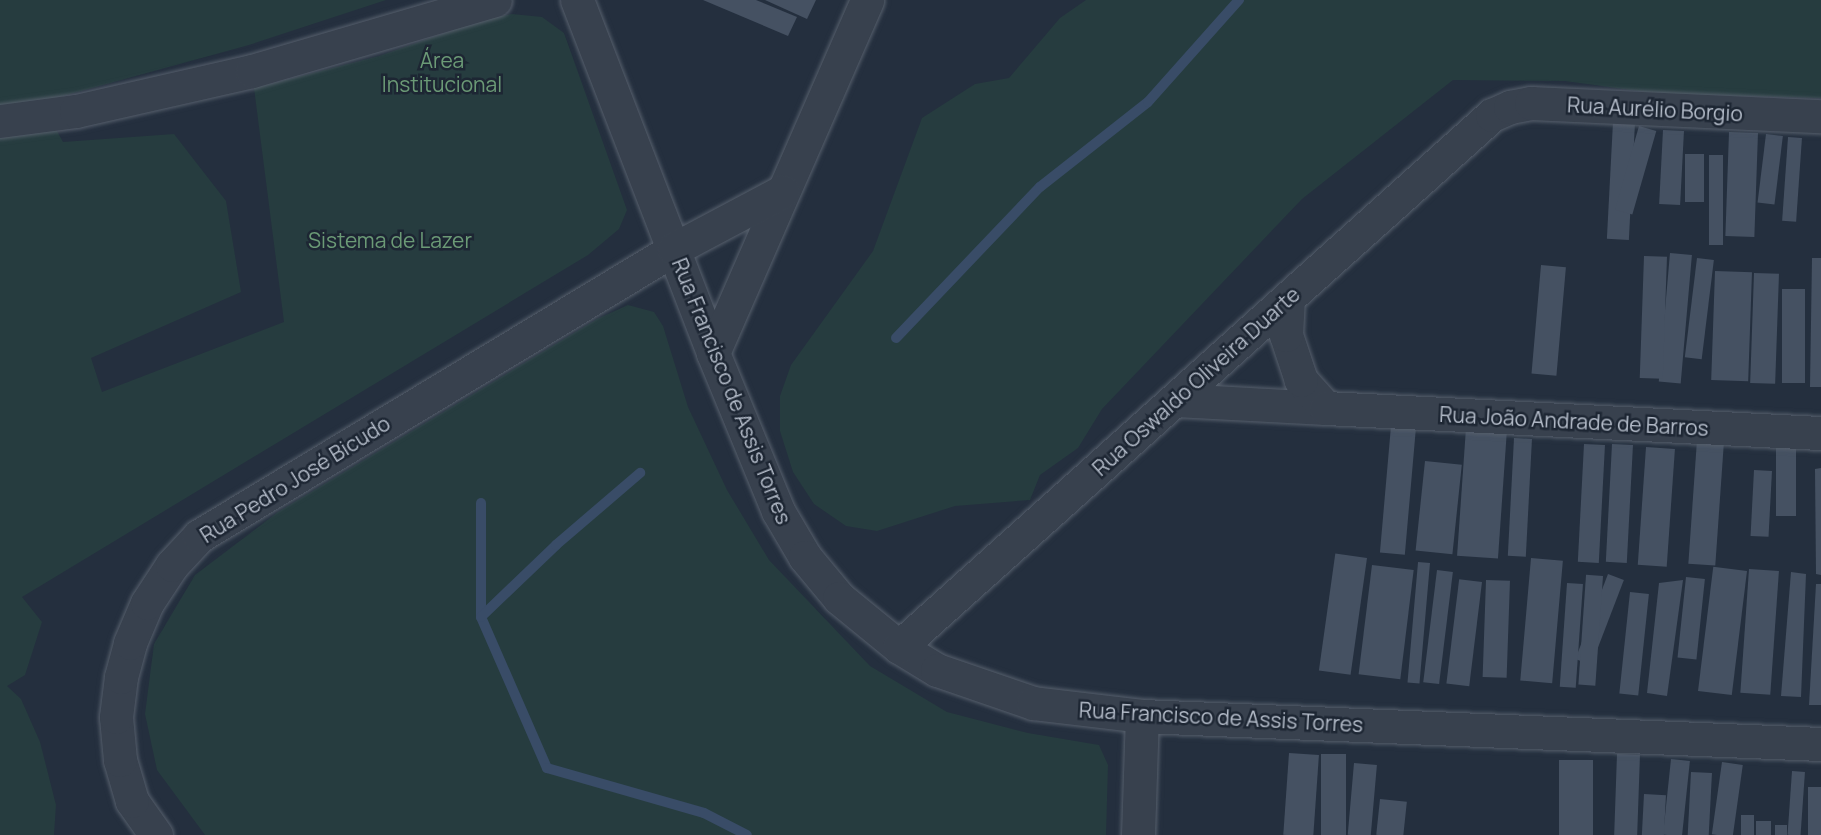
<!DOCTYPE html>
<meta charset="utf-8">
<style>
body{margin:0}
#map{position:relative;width:1821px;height:835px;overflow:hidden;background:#242f3e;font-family:Manrope,sans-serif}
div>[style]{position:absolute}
.green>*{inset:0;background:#263c3f}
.stream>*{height:10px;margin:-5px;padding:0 5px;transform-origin:5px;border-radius:5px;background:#394c67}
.building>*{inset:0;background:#455162;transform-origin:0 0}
.roads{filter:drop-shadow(0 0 2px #565f6c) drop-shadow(0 0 2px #565f6c)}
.minor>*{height:33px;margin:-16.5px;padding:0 16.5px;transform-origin:16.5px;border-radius:16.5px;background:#38414e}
span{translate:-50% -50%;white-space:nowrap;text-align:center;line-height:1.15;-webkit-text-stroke:5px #1d2633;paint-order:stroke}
.park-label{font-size:21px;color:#6b9a76}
.street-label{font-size:21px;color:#b4bcc9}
</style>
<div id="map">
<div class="green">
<div style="clip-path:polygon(0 0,386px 0,249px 45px,41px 102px,63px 142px,174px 134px,226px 201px,241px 292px,91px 358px,102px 392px,284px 322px,254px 88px,379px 56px,481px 20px,512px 14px,542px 17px,564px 33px,627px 210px,619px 229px,588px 255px,22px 597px,42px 622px,25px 675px,7px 686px,21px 699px,40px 742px,56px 805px,54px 835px,0 835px)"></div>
<div style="clip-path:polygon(1086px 0,1821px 0,1821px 98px,1660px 94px,1565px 81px,1453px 80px,1302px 199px,1102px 409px,1078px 448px,1040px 475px,1030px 500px,955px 506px,877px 531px,846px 526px,814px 504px,793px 472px,780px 431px,780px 396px,791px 365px,873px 251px,922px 118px,975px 84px,1009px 78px,1060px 18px)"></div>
<div style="clip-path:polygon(628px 305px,654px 312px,663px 326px,688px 407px,727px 490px,769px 560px,870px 666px,947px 712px,1028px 733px,1099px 745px,1108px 765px,1106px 835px,205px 835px,157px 770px,145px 714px,154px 644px,195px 575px,278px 512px,597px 319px)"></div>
</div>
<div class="stream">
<div style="left:896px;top:338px;width:209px;rotate:-46.4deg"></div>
<div style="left:1040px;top:187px;width:137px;rotate:-38.2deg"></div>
<div style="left:1148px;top:102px;width:137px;rotate:-48.3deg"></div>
<div style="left:481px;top:503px;width:114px;rotate:90deg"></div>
<div style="left:481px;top:617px;width:165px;rotate:66.4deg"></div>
<div style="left:547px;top:768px;width:163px;rotate:16deg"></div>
<div style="left:704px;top:813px;width:48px;rotate:27.1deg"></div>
<div style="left:481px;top:617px;width:104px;rotate:-43.8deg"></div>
<div style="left:556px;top:545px;width:111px;rotate:-40.6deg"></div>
</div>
<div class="building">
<div style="clip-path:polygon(703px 0,756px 0,797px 17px,788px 36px)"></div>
<div style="clip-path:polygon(765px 0,816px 0,807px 19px)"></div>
<div style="left:1613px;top:122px;width:22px;height:117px;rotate:3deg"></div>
<div style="left:1639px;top:126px;width:18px;height:87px;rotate:16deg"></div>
<div style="left:1663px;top:130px;width:21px;height:74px;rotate:3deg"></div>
<div style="left:1729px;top:132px;width:29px;height:104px;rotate:2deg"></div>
<div style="left:1766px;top:134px;width:17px;height:69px;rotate:7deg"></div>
<div style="left:1788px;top:137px;width:14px;height:84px;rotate:4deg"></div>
<div style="left:1685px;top:154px;width:19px;height:48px"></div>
<div style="left:1709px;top:155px;width:14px;height:90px"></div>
<div style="left:1670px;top:253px;width:22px;height:129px;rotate:5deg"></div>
<div style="left:1644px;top:256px;width:23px;height:122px;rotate:2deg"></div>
<div style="left:1697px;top:258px;width:17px;height:100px;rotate:7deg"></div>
<div style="clip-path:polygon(1812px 258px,1821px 258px,1821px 387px,1810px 387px)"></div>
<div style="left:1541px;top:265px;width:25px;height:109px;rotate:5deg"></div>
<div style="left:1715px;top:271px;width:37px;height:109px;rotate:2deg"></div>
<div style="left:1754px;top:273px;width:25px;height:110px;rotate:2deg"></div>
<div style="left:1782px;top:289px;width:23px;height:94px"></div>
<div style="left:1391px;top:426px;width:25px;height:127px;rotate:5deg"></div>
<div style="left:1466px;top:428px;width:41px;height:128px;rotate:4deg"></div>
<div style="left:1514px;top:438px;width:18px;height:118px;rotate:3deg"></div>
<div style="left:1697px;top:440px;width:27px;height:124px;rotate:4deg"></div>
<div style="left:1584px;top:444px;width:21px;height:118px;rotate:3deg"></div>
<div style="left:1612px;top:444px;width:21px;height:118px;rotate:3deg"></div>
<div style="left:1776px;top:446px;width:20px;height:70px"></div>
<div style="left:1646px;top:447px;width:29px;height:118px;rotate:4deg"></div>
<div style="left:1425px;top:461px;width:37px;height:90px;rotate:6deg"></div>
<div style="clip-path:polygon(1821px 468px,1821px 575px,1816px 574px,1815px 469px)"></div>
<div style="left:1754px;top:470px;width:18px;height:66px;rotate:3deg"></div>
<div style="left:1367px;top:558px;width:118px;height:32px;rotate:98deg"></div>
<div style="left:1531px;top:558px;width:32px;height:123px;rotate:5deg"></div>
<div style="left:1430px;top:563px;width:121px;height:12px;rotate:95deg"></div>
<div style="left:1372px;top:565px;width:42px;height:110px;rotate:7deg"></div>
<div style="left:1749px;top:569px;width:30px;height:124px;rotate:4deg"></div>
<div style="left:1437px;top:570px;width:16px;height:113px;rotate:7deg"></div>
<div style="left:1747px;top:571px;width:125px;height:34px;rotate:97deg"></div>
<div style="clip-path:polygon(1791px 572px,1806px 574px,1801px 697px,1781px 696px)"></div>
<div style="left:1608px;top:574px;width:17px;height:91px;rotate:21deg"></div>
<div style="left:1603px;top:576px;width:110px;height:17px;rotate:94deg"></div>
<div style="left:1686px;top:577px;width:19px;height:81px;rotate:6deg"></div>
<div style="left:1486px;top:580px;width:24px;height:97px;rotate:2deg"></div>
<div style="clip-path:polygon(1683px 580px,1667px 696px,1647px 693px,1659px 583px)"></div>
<div style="left:1482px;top:582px;width:105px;height:23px;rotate:97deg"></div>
<div style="left:1567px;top:583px;width:16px;height:104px;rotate:4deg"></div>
<div style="clip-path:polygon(1816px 584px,1821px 584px,1821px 705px,1809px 705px)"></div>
<div style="left:1630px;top:592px;width:19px;height:102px;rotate:6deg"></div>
<div style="left:1289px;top:753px;width:30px;height:82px;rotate:4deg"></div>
<div style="left:1321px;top:754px;width:25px;height:81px"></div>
<div style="left:1617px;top:754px;width:23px;height:81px;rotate:2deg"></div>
<div style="left:1671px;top:759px;width:19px;height:76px;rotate:6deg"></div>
<div style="left:1559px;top:760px;width:34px;height:75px"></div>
<div style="left:1722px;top:762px;width:21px;height:73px;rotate:8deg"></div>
<div style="left:1354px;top:763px;width:23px;height:72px;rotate:5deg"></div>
<div style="left:1792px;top:771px;width:13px;height:64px;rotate:4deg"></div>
<div style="left:1691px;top:772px;width:21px;height:63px;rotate:3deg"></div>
<div style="left:1808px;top:787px;width:13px;height:48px"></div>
<div style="left:1644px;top:794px;width:22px;height:41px;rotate:3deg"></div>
<div style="left:1380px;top:799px;width:27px;height:36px;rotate:6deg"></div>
<div style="left:1741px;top:815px;width:13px;height:20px"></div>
<div style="left:1756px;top:821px;width:15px;height:14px"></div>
<div style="left:1775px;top:825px;width:12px;height:10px"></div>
</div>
<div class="roads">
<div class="minor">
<div style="left:577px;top:0;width:378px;rotate:68.9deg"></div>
<div style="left:713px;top:353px;width:171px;rotate:67.6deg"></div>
<div style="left:778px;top:511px;width:53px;rotate:59.6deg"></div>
<div style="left:805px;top:557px;width:53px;rotate:50.3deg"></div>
<div style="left:839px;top:598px;width:77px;rotate:39.2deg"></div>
<div style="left:899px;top:647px;width:44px;rotate:31.2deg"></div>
<div style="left:937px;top:670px;width:102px;rotate:19deg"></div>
<div style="left:1033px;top:703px;width:110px;rotate:6.8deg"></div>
<div style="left:1142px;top:716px;width:680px;rotate:2.36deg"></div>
<div style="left:0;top:121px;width:77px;rotate:-7.5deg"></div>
<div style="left:76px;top:111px;width:180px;rotate:-12.8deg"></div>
<div style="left:252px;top:71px;width:253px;rotate:-16.3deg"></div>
<div style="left:713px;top:353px;width:385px;rotate:-66.4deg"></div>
<div style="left:1176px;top:400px;width:150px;rotate:3.1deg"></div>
<div style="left:1326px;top:408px;width:38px;rotate:-132deg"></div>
<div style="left:1301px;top:380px;width:47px;rotate:-108.4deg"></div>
<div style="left:1286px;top:335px;width:37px;rotate:-87deg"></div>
<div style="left:1326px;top:408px;width:496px;rotate:2.9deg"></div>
<div style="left:899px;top:647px;width:797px;rotate:-41.9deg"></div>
<div style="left:1492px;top:115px;width:20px;rotate:-24deg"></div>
<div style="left:1510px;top:107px;width:21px;rotate:-11deg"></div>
<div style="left:1531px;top:103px;width:290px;rotate:2.6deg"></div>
<div style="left:156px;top:835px;width:42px;rotate:-125.2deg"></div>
<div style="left:132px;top:801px;width:43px;rotate:-106.3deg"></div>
<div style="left:120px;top:760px;width:43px;rotate:-95.3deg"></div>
<div style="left:116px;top:717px;width:40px;rotate:-82.9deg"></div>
<div style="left:121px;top:677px;width:35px;rotate:-75deg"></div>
<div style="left:130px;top:643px;width:43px;rotate:-67deg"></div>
<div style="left:147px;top:603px;width:45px;rotate:-56.7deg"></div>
<div style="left:172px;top:565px;width:40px;rotate:-47deg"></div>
<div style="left:199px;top:536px;width:555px;rotate:-31.14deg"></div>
<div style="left:674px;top:249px;width:123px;rotate:-28deg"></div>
<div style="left:1138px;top:835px;width:119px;rotate:-88.1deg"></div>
</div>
</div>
<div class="park-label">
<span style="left:442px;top:72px">Área<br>Institucional</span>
<span style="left:390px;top:240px">Sistema de Lazer</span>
</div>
<div class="street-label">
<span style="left:1655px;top:109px;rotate:3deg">Rua Aurélio Borgio</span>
<span style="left:1196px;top:381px;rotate:-42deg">Rua Oswaldo Oliveira Duarte</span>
<span style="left:732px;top:391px;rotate:68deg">Rua Francisco de Assis Torres</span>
<span style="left:1574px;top:421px;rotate:3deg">Rua João Andrade de Barros</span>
<span style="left:295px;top:479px;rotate:-32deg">Rua Pedro José Bicudo</span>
<span style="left:1221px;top:717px;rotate:3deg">Rua Francisco de Assis Torres</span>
</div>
</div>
